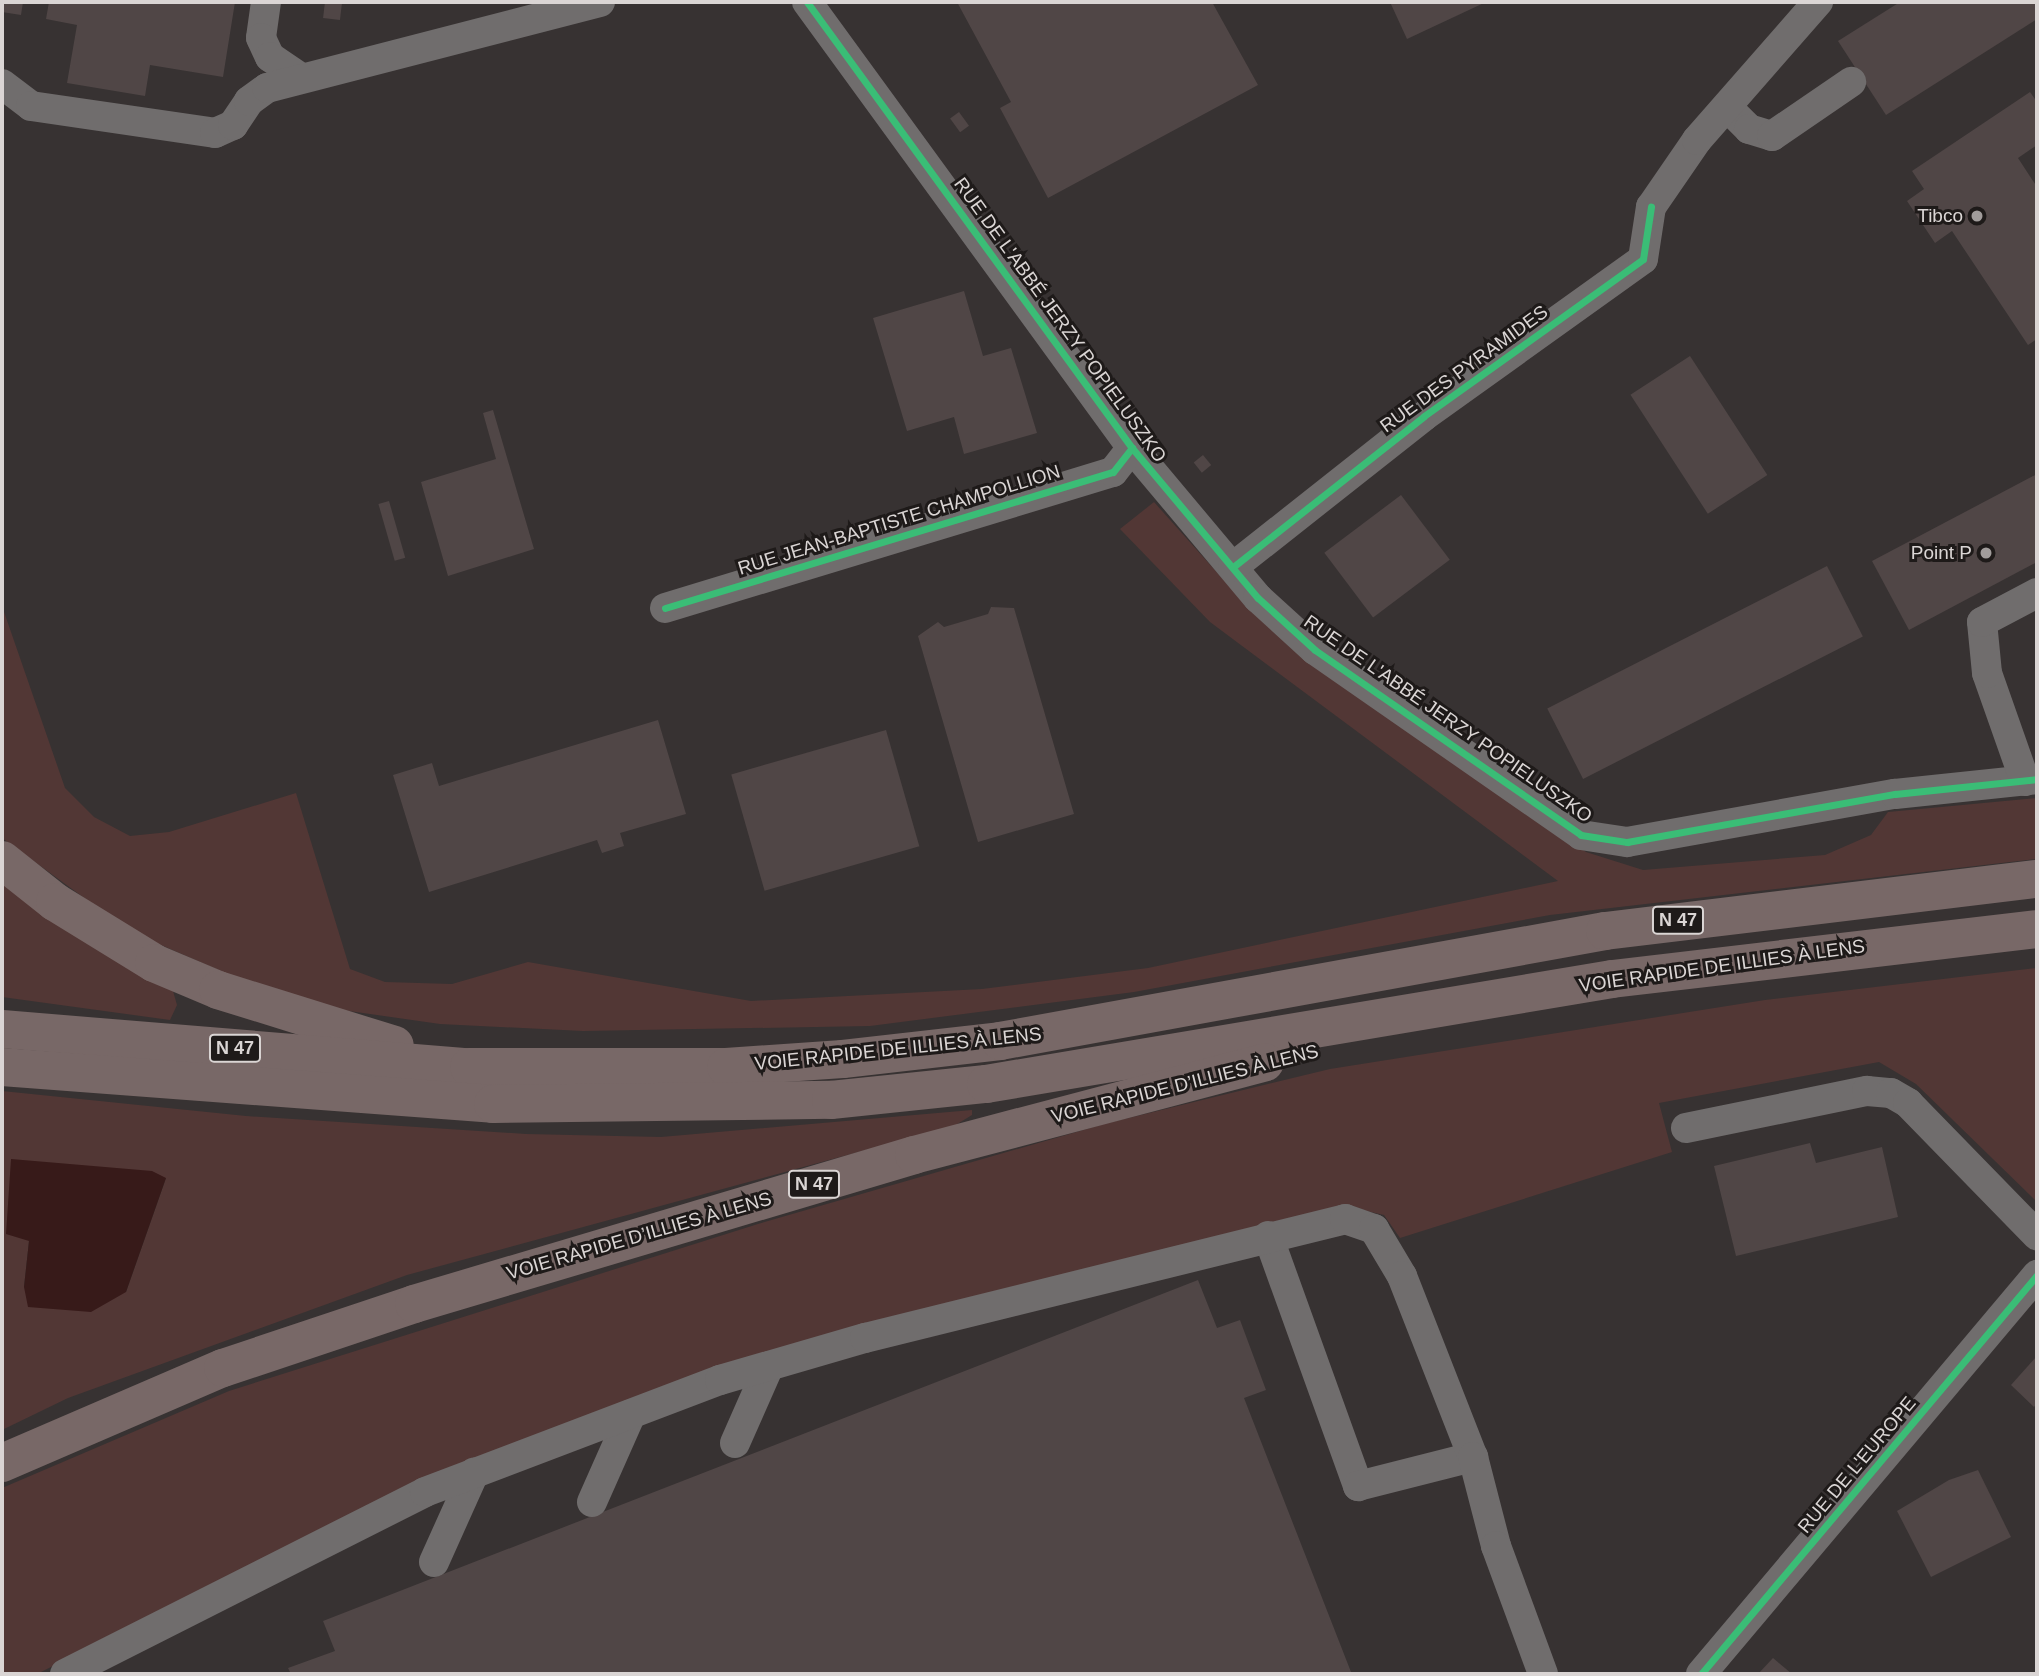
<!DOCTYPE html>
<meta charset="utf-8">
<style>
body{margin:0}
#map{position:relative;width:2039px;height:1676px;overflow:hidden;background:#373232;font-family:Arial,sans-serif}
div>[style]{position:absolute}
.green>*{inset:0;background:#523735}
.water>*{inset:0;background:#371a19}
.building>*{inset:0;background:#504646;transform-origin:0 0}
.minor>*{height:30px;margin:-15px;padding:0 15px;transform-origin:15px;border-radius:15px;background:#706d6d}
.highway>*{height:38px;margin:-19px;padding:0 19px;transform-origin:19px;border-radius:19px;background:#786867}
.cycleway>*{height:7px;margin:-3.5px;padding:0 3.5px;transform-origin:3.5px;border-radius:3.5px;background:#3abd76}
.dots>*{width:19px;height:19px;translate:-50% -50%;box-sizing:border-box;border:4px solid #1e1a19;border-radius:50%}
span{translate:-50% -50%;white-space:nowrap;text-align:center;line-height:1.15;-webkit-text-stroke:6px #1e1a19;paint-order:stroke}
.shield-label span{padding:2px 5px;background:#1e1a19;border:2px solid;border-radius:5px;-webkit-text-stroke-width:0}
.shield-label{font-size:18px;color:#dad5d4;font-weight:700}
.poi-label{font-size:19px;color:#dad5d4}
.right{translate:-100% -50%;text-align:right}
.street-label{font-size:19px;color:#dad5d4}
.frame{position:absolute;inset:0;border:4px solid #dad5d4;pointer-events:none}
</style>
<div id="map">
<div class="green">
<div style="clip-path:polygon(1154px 502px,1247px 606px,1586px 852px,1643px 870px,1825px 855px,1871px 835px,1888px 812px,2037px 798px,2037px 859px,1550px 915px,1134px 992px,870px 1026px,583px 1031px,440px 1024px,342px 1010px,230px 975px,131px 932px,2px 838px,2px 606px,65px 788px,94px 817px,130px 836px,169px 832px,296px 793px,350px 969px,385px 982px,452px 984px,528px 962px,751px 1001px,982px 989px,1148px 968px,1558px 881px,1210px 622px,1120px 529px)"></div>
<div style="clip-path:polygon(2px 876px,171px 984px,177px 1005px,170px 1020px,2px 997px)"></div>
<div style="clip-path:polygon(2037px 968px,2037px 1202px,1916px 1084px,1879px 1062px,1659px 1103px,1672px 1152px,1400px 1238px,1384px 1215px,1345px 1206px,421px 1482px,37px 1674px,2px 1674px,2px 1488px,229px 1391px,758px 1224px,1104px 1124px,1330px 1069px,1765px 1000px)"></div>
<div style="clip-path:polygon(evenodd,2px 1091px,246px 1116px,526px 1134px,661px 1137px,972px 1110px,972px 1115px,954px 1126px,407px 1275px,68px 1398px,2px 1430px,2px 1091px,166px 1178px,126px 1292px,24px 1287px,29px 1241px,166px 1178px)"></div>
</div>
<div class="water">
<div style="clip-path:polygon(11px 1159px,152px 1171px,166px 1178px,126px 1292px,91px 1312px,28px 1307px,24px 1287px,29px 1241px,6px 1234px)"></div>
</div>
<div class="building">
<div style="clip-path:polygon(2px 2px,23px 2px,21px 15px,2px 12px)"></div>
<div style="clip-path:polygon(49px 2px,235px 2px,223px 77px,150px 65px,145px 96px,67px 83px,77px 25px,46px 19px)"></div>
<div style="left:325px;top:2px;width:17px;height:16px;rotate:7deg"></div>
<div style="clip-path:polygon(957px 2px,1212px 2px,1258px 85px,1048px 198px,1000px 108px,1011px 102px)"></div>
<div style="clip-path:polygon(1390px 2px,1486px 2px,1407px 39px)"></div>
<div style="clip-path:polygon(1900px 2px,2037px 2px,2037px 19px,1886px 115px,1838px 41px)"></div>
<div style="clip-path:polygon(2030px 92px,2037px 102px,2037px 145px,2018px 158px,2037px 187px,2037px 339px,2028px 345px,1952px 231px,1935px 243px,1907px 201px,1924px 189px,1912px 171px)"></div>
<div style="left:959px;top:112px;width:17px;height:11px;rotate:54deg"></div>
<div style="clip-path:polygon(964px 291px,983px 356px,1011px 348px,1037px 433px,964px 454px,954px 417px,907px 431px,873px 318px)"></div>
<div style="left:1690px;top:356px;width:142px;height:71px;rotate:57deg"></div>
<div style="clip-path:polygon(493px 410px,534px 549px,448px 576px,421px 482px,496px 459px,483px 413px)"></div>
<div style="left:1203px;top:455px;width:13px;height:12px;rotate:51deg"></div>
<div style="clip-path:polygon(2037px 474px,2037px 562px,1909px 630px,1872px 561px)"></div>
<div style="left:1401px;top:495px;width:81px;height:96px;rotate:53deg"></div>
<div style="left:389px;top:501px;width:59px;height:11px;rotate:74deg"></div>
<div style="left:1827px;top:566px;width:79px;height:314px;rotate:63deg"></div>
<div style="clip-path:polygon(991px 607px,1014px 608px,1074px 814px,978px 842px,918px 636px,938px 622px,944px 627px,988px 614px)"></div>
<div style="clip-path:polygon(658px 720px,686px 814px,620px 833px,624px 846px,602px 853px,597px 840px,429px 892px,393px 775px,432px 763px,439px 786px)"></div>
<div style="left:886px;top:730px;width:121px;height:161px;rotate:74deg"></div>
<div style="clip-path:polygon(1810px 1143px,1816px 1163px,1882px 1147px,1898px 1217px,1736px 1256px,1714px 1166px)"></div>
<div style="clip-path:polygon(1198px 1280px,1217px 1328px,1240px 1320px,1266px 1390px,1244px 1398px,1351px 1672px,291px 1674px,288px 1668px,335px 1651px,323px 1621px)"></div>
<div style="clip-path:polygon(2037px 1356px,2037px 1403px,2034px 1407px,2011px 1385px)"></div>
<div style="clip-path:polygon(1978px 1470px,2011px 1537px,1931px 1577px,1897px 1511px,1949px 1480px)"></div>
<div style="clip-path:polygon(1773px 1658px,1792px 1674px,1758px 1674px)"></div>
</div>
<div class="minor">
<div style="left:266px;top:2px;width:36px;rotate:98deg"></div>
<div style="left:261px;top:38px;width:21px;rotate:65deg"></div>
<div style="left:270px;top:57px;width:36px;rotate:34deg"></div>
<div style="left:807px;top:2px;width:552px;rotate:53.92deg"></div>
<div style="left:1132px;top:448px;width:196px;rotate:50deg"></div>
<div style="left:1258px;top:598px;width:77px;rotate:42.4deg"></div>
<div style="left:1315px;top:650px;width:324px;rotate:34.8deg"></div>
<div style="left:1581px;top:835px;width:47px;rotate:8.7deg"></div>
<div style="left:1627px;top:842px;width:272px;rotate:-10.2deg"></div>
<div style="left:1895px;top:794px;width:143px;rotate:-6deg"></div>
<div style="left:2px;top:84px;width:36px;rotate:37deg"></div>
<div style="left:31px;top:106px;width:186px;rotate:8.3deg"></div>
<div style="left:215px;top:133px;width:20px;rotate:-24deg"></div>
<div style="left:233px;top:125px;width:29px;rotate:-56deg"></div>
<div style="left:249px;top:101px;width:22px;rotate:-36deg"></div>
<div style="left:267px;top:88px;width:344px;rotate:-14.5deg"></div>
<div style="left:1727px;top:107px;width:31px;rotate:45deg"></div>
<div style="left:1749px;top:129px;width:24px;rotate:17deg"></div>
<div style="left:1772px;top:136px;width:96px;rotate:-34.4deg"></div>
<div style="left:1233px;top:567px;width:243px;rotate:-38.3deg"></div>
<div style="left:1424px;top:416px;width:269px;rotate:-35.6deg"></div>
<div style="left:1643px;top:259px;width:53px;rotate:-81.3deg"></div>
<div style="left:1651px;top:207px;width:81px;rotate:-55.5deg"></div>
<div style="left:1697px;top:140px;width:184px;rotate:-48.8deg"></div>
<div style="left:665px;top:608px;width:468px;rotate:-16.9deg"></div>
<div style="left:1113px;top:472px;width:31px;rotate:-52deg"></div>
<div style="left:2025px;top:781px;width:114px;rotate:-109.4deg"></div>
<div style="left:1987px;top:673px;width:51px;rotate:-95.6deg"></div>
<div style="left:1982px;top:622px;width:62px;rotate:-27.8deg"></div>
<div style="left:1686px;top:1128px;width:185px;rotate:-11.6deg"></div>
<div style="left:1867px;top:1091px;width:24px;rotate:5deg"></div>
<div style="left:1891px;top:1093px;width:20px;rotate:30deg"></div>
<div style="left:1908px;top:1103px;width:185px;rotate:45.7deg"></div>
<div style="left:1268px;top:1236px;width:266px;rotate:70.2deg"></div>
<div style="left:1358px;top:1486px;width:119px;rotate:-14.2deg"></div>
<div style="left:735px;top:1443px;width:84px;rotate:-66.2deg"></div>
<div style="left:592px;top:1502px;width:96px;rotate:-66.1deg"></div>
<div style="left:434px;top:1562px;width:98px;rotate:-65.8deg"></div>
<div style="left:65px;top:1674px;width:403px;rotate:-26.8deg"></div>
<div style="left:425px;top:1492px;width:316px;rotate:-20.8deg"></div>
<div style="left:720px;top:1380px;width:151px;rotate:-16.2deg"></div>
<div style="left:865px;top:1338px;width:495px;rotate:-13.9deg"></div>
<div style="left:1345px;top:1219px;width:31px;rotate:19deg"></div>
<div style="left:1374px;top:1229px;width:55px;rotate:59.2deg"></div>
<div style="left:1402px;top:1276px;width:194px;rotate:68.6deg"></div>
<div style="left:1473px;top:1457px;width:92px;rotate:75.5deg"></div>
<div style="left:1496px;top:1546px;width:136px;rotate:69.8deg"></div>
<div style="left:1701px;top:1674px;width:522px;rotate:-49.9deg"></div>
</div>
<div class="highway">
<div style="left:2px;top:860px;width:68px;rotate:38.4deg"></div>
<div style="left:55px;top:902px;width:116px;rotate:31.6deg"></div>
<div style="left:154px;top:963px;width:69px;rotate:22.9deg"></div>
<div style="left:218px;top:990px;width:185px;rotate:17.3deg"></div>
<div style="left:2px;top:1029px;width:469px;rotate:4.7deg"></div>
<div style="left:469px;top:1067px;width:257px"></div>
<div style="left:726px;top:1067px;width:117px;rotate:-3.9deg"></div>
<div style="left:843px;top:1059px;width:158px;rotate:-6.5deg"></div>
<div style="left:1000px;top:1041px;width:615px;rotate:-10.3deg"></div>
<div style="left:1605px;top:931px;width:435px;rotate:-6.9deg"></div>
<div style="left:2px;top:1067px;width:492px;rotate:4.3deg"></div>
<div style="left:493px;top:1104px;width:338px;rotate:-0.7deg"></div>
<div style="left:831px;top:1100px;width:156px;rotate:-5.9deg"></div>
<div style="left:986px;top:1084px;width:635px;rotate:-9.52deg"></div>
<div style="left:1612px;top:979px;width:428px;rotate:-6.7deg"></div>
<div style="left:2px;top:1463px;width:241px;rotate:-23.3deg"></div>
<div style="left:223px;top:1368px;width:201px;rotate:-18.5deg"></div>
<div style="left:414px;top:1304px;width:522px;rotate:-16.59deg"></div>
<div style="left:914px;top:1155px;width:363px;rotate:-14.8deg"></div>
</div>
<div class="cycleway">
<div style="left:807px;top:2px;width:552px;rotate:53.92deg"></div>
<div style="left:1132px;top:448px;width:196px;rotate:50deg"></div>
<div style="left:1258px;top:598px;width:77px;rotate:42.4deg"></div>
<div style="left:1315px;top:650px;width:324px;rotate:34.8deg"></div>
<div style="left:1581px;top:835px;width:47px;rotate:8.7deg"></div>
<div style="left:1627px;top:842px;width:272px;rotate:-10.2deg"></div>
<div style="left:1895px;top:794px;width:143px;rotate:-6deg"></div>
<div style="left:1233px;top:567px;width:243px;rotate:-38.3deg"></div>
<div style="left:1424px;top:416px;width:269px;rotate:-35.6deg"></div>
<div style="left:1643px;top:259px;width:53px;rotate:-81.3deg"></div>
<div style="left:665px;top:608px;width:468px;rotate:-16.9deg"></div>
<div style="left:1113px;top:472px;width:31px;rotate:-52deg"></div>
<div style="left:1701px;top:1674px;width:522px;rotate:-49.9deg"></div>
</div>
<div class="dots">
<div style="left:1977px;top:216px;background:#a19c9b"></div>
<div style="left:1986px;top:553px;background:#a19c9b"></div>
</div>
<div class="shield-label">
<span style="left:1678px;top:920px">N 47</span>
<span style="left:235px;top:1048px">N 47</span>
<span style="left:814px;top:1184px">N 47</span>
</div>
<div class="poi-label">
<span class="right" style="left:1963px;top:216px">Tibco</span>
<span class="right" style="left:1972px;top:553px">Point P</span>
</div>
<div class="street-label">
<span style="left:1060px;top:320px;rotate:54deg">RUE DE L'ABBÉ JERZY POPIELUSZKO</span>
<span style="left:1464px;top:369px;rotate:-36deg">RUE DES PYRAMIDES</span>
<span style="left:899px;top:520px;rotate:-17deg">RUE JEAN-BAPTISTE CHAMPOLLION</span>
<span style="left:1448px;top:719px;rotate:35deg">RUE DE L'ABBÉ JERZY POPIELUSZKO</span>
<span style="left:1722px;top:966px;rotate:-8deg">VOIE RAPIDE DE ILLIES À LENS</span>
<span style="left:898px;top:1049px;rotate:-6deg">VOIE RAPIDE DE ILLIES À LENS</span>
<span style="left:1185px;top:1084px;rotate:-14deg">VOIE RAPIDE D’ILLIES À LENS</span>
<span style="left:639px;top:1236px;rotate:-16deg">VOIE RAPIDE D’ILLIES À LENS</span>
<span style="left:1857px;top:1465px;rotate:-50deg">RUE DE L'EUROPE</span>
</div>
<div class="frame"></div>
</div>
